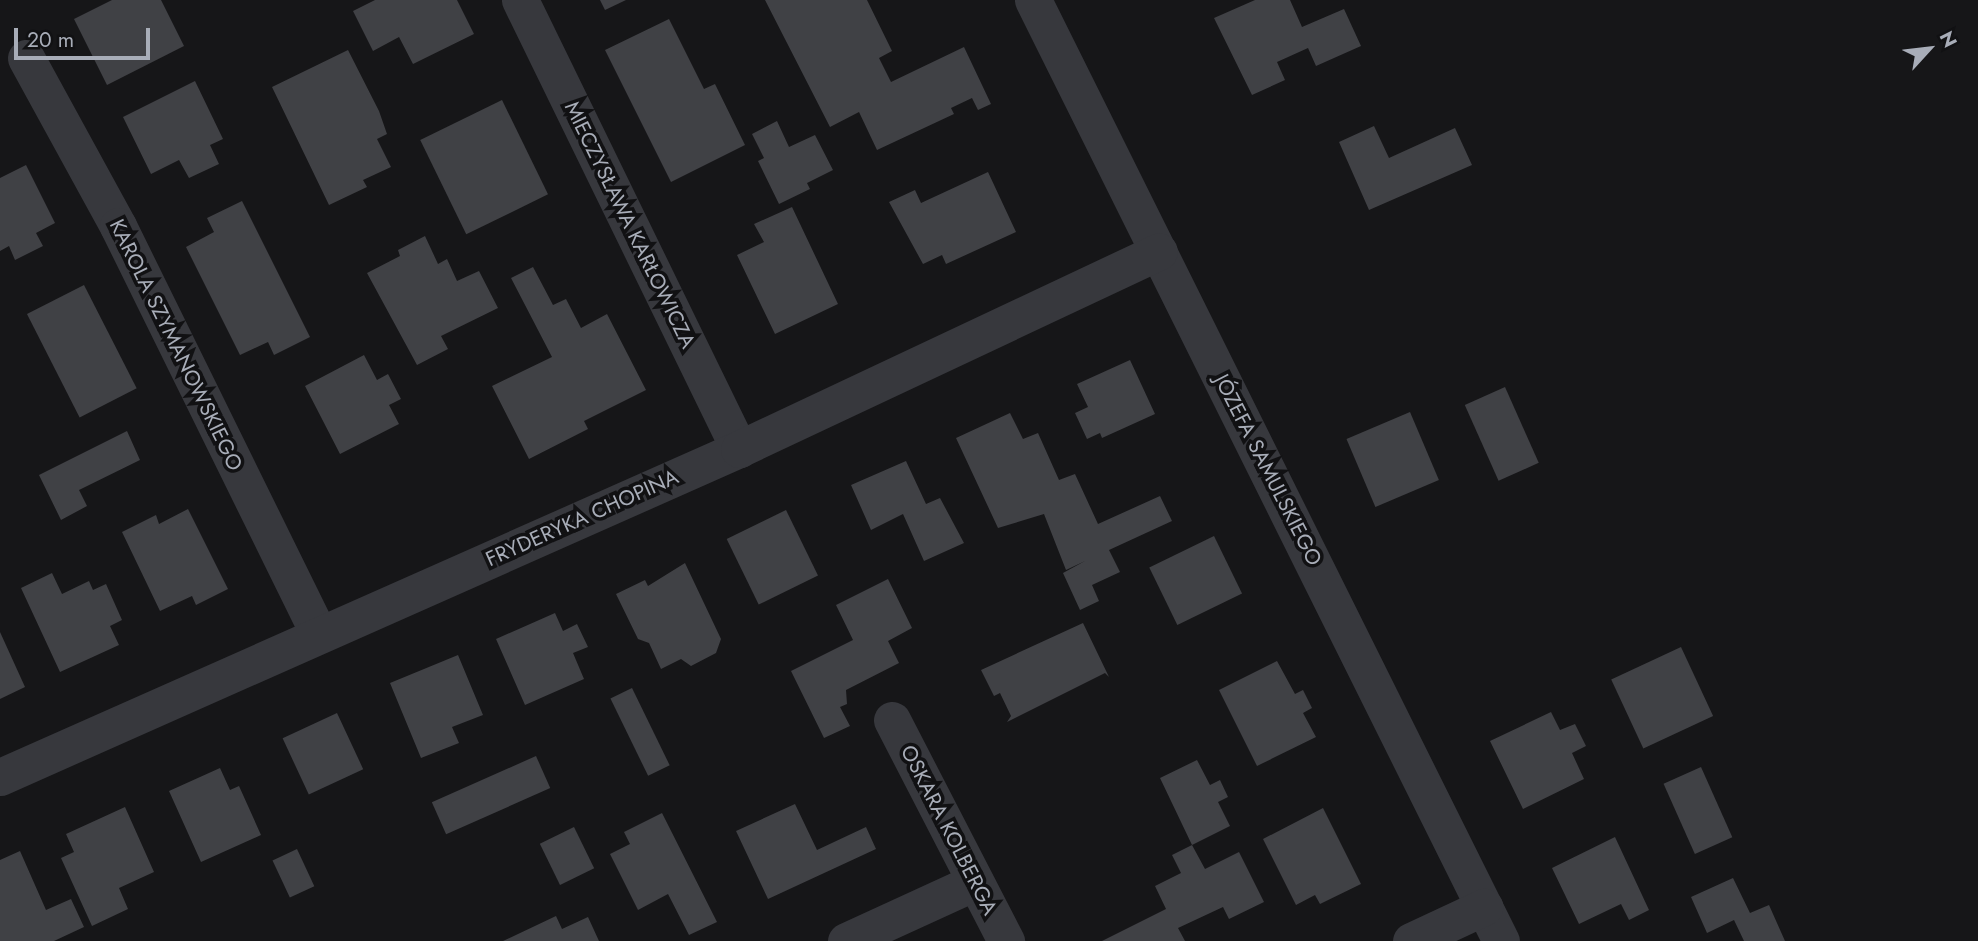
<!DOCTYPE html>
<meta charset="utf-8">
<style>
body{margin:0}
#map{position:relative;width:1978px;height:941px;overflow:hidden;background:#161618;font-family:Jost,sans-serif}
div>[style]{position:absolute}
.building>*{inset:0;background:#404145;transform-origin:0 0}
.street>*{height:37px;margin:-18.5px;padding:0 18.5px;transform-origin:18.5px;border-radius:18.5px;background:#37383d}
span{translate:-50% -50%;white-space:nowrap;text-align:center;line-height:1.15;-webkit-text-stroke:7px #111113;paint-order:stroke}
.street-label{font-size:21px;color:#a8adb8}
.north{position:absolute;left:1894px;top:14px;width:70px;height:70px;-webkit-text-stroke:5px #111113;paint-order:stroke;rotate:63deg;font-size:19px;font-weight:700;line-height:28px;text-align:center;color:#a8adb8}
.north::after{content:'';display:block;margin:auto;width:24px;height:32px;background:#a8adb8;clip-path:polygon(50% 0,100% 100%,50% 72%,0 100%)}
.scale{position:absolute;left:14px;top:28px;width:136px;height:32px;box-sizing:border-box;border:4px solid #a8adb8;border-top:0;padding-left:9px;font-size:21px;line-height:24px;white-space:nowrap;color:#a8adb8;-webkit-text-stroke:5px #111113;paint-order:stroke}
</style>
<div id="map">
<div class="building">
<div style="clip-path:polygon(112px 0,161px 0,184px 46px,107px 85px,74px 19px)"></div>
<div style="clip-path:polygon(375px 0,457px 0,474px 34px,413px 64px,399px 37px,373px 51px,353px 11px)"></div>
<div style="clip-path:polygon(600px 0,626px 0,605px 10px)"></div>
<div style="clip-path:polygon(765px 0,867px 0,892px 51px,879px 58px,891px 82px,964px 47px,991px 104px,978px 110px,972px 98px,951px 108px,954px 114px,877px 150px,859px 112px,830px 127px)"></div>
<div style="clip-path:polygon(1255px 0,1290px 0,1302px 27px,1344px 9px,1361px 46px,1316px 66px,1308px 48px,1277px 62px,1285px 80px,1252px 95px,1214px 18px)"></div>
<div style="clip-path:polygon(669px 19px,704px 89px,715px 84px,745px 145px,671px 182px,605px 50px)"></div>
<div style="clip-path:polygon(348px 50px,379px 111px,387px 134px,377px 139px,391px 167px,363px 180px,367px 187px,329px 205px,272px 87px)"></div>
<div style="clip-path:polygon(195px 81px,223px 139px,210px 145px,219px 164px,189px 178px,179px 160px,151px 174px,123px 117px)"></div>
<div style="left:502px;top:100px;width:105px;height:91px;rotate:64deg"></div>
<div style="clip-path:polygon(777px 121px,789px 147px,815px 135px,833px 170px,807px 183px,810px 189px,779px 204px,758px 161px,764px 158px,752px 134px)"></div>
<div style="clip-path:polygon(1374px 126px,1389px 158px,1455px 128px,1472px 165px,1369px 210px,1339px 142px)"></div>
<div style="clip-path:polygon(26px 165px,55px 223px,36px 233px,43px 246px,15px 260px,9px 246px,0 251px,0 178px)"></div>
<div style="clip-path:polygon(988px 172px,1016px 232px,946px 264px,942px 255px,923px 264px,889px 202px,915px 190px,921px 203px)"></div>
<div style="clip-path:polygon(242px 201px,310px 337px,274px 355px,268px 342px,240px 355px,186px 247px,214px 232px,207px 218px)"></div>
<div style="clip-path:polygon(792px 207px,838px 304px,775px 334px,737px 255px,764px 242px,754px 224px)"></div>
<div style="clip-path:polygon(425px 236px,438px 264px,447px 259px,457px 281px,479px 271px,498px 308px,441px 336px,448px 349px,417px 365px,367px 273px,400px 256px,398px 250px)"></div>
<div style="clip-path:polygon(533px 267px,553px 305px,566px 299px,581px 328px,607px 314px,646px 390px,584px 421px,588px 429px,529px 459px,492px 386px,552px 357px,511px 278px)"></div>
<div style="left:84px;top:285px;width:116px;height:64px;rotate:63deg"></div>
<div style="clip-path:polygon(364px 355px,377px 380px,388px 374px,401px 399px,389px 405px,399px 424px,340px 454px,305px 386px)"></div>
<div style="clip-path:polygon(1130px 360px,1155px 414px,1102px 438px,1100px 433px,1087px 439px,1075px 413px,1088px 407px,1077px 384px)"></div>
<div style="left:1505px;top:387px;width:83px;height:44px;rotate:66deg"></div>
<div style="left:1410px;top:412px;width:74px;height:69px;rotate:67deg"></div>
<div style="clip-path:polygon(1010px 413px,1023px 439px,1038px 433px,1059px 480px,1075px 474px,1098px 524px,1160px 496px,1172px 521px,1109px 550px,1120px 572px,1092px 585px,1099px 601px,1080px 610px,1063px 573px,1085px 561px,1066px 570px,1044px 514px,998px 528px,956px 438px)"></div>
<div style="clip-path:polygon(127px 431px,140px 460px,79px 490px,87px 506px,61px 520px,39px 475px)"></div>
<div style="clip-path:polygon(906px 461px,926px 504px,940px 498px,964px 543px,924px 561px,903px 514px,871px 530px,851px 485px)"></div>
<div style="clip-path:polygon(188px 509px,228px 589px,196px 605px,192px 596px,160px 611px,122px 532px,156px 515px,159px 524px)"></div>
<div style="left:786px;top:510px;width:73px;height:66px;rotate:64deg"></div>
<div style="left:1214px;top:536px;width:64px;height:72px;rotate:64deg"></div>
<div style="clip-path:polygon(685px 563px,721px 639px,716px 653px,691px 666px,681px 659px,661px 669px,649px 643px,638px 639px,616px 594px,645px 580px,648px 586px)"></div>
<div style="clip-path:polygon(52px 573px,62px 594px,89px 581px,93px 590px,106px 584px,122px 620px,110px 626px,119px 645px,60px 672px,21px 588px)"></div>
<div style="clip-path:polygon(888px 579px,912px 628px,888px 641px,899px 663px,846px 690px,847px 704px,840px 707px,850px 726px,824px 738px,791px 671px,853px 640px,836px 605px)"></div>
<div style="clip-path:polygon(555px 613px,563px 631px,577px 624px,588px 647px,573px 653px,584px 679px,525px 705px,496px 639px)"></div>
<div style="clip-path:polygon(1083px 623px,1109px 677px,1105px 673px,1007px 722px,1011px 716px,1000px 693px,994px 696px,981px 670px)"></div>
<div style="clip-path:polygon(0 632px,25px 687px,0 699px)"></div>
<div style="left:1681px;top:647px;width:76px;height:77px;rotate:65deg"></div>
<div style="clip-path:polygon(458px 655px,483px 715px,452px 727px,459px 743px,421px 758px,390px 683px)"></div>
<div style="clip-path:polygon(1277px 661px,1295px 694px,1303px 690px,1312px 708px,1303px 713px,1316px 737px,1257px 766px,1219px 690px)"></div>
<div style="left:632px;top:688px;width:86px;height:24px;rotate:64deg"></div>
<div style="clip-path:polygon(1551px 712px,1560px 730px,1575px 724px,1586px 746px,1572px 753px,1584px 779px,1523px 809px,1490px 741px)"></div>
<div style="left:337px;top:713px;width:62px;height:60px;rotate:65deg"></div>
<div style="left:536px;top:756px;width:35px;height:114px;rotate:66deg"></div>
<div style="clip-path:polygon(1197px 760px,1210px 785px,1220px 780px,1228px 797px,1218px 802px,1230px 826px,1192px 845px,1160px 778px)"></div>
<div style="left:1701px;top:767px;width:77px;height:41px;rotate:66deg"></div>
<div style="clip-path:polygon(220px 768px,230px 790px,239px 786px,261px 835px,201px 862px,169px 791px)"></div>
<div style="clip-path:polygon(795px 804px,817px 850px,866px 827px,876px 849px,768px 899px,736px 831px)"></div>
<div style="clip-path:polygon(125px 807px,154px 872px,119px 888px,128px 909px,92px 926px,61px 858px,74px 852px,66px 834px)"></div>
<div style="clip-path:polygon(1323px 808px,1361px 884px,1320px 904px,1315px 895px,1296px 905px,1263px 839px)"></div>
<div style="clip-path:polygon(662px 813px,717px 922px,689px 935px,668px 894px,638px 910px,610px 854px,630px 844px,624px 832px)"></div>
<div style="left:574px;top:827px;width:46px;height:38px;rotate:64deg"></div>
<div style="clip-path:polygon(1615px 837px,1649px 910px,1629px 920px,1621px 904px,1579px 924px,1552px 868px)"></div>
<div style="clip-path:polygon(1192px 845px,1205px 869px,1239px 852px,1264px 902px,1229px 919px,1223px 907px,1178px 928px,1185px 941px,1102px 941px,1166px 909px,1155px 886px,1181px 873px,1172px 855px)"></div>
<div style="left:297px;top:849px;width:41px;height:27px;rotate:65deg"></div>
<div style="clip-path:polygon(20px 851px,46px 910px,71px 899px,84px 927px,54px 941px,0 941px,0 860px)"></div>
<div style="clip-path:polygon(1733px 878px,1750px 913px,1769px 905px,1785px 941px,1744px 941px,1734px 920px,1707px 933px,1691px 897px)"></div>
<div style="clip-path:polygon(556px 916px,562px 929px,588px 917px,599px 941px,503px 941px)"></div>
</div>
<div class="street">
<div style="left:520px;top:0;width:500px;rotate:64deg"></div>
<div style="left:1033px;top:0;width:1051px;rotate:63.56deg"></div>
<div style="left:26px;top:58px;width:192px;rotate:61.3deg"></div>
<div style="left:118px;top:226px;width:455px;rotate:63.8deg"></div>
<div style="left:892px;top:720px;width:249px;rotate:62.7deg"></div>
<div style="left:0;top:777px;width:809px;rotate:-23.93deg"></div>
<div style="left:739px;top:449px;width:464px;rotate:-25.2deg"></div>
<div style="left:846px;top:941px;width:142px;rotate:-24.6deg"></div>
<div style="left:1411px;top:941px;width:81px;rotate:-25deg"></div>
</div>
<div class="street-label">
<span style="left:630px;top:225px;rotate:64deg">MIECZYSŁAWA KARŁOWICZA</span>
<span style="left:176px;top:345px;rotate:64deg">KAROLA SZYMANOWSKIEGO</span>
<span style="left:1268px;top:470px;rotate:63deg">JÓZEFA SAMULSKIEGO</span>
<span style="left:582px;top:518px;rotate:-24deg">FRYDERYKA CHOPINA</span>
<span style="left:949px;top:830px;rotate:63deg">OSKARA KOLBERGA</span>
</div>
<div class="north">N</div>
<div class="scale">20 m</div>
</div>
